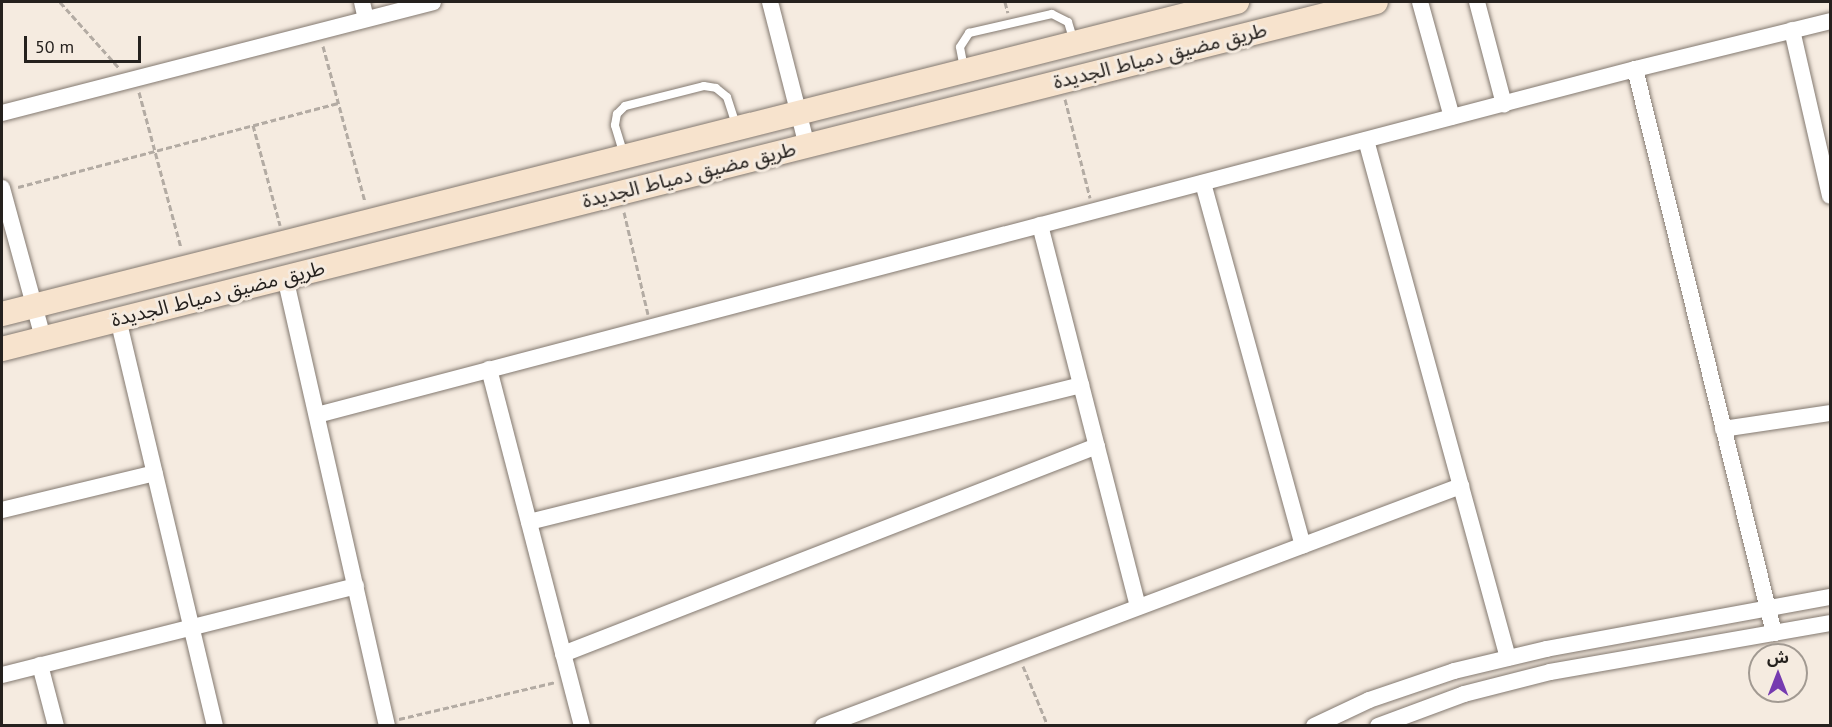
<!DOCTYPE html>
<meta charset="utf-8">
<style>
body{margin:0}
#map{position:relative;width:1832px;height:727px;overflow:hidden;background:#f5ebe0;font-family:"PT Sans","Noto Sans Arabic",sans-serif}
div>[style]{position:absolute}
.path>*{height:3px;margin-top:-1.5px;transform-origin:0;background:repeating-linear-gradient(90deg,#b3aba3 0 6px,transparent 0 9px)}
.roads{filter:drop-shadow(0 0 2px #837970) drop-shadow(0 0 2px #837970)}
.lane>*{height:8px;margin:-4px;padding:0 4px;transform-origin:4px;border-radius:4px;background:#fff}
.street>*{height:16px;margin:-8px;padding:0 8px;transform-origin:8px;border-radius:8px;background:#fff}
.secondary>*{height:24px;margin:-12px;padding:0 12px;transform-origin:12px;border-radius:12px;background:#f7e3cd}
span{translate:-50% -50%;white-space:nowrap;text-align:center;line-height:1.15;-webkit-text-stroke:6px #f5ebe0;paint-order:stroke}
.street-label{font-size:20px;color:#25211e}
.frame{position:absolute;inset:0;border:3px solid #25211e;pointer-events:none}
.north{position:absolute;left:1748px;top:643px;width:60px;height:60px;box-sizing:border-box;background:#f5ebe0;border:2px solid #a29a92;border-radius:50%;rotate:0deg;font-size:16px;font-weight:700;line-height:24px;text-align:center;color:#25211e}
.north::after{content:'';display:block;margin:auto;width:21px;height:27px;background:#763bb0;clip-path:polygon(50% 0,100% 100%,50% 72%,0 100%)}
.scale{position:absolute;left:24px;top:36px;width:117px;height:27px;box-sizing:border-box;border:3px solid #25211e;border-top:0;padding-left:8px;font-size:18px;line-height:21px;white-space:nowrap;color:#25211e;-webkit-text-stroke:4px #f5ebe0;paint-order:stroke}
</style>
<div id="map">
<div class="path">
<div style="left:60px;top:2px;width:89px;rotate:48.2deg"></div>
<div style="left:1005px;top:2px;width:11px;rotate:75deg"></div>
<div style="left:323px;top:46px;width:162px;rotate:74.9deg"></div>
<div style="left:139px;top:92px;width:162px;rotate:74.9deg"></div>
<div style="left:1065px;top:99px;width:102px;rotate:75.8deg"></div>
<div style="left:253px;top:125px;width:104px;rotate:74.9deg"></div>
<div style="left:18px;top:187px;width:331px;rotate:-14.7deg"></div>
<div style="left:624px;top:212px;width:105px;rotate:76.8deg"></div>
<div style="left:1023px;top:666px;width:65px;rotate:67.4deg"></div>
<div style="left:399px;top:719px;width:161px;rotate:-13.3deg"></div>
</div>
<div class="roads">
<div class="lane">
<div style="left:964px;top:68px;width:21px;rotate:-101deg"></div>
<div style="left:960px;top:47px;width:17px;rotate:-57deg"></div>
<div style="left:969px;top:33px;width:85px;rotate:-12.9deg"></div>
<div style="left:1052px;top:14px;width:18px;rotate:27deg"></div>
<div style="left:1068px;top:22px;width:21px;rotate:73deg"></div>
<div style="left:624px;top:155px;width:31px;rotate:-107deg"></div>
<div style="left:615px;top:125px;width:11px;rotate:-80deg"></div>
<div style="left:617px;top:114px;width:11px;rotate:-45deg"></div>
<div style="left:625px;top:106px;width:81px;rotate:-14.2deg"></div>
<div style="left:704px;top:86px;width:12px;rotate:9deg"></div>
<div style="left:716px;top:88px;width:14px;rotate:39deg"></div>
<div style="left:727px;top:97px;width:33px;rotate:72deg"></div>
</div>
<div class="street">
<div style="left:362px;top:2px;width:17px;rotate:77deg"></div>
<div style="left:770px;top:2px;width:149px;rotate:75.6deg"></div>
<div style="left:1420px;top:2px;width:119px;rotate:74.5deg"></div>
<div style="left:1477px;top:2px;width:106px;rotate:75.2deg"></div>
<div style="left:1792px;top:30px;width:170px;rotate:77.1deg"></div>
<div style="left:1635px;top:69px;width:581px;rotate:76.16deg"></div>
<div style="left:2px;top:113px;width:445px;rotate:-14.4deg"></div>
<div style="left:1366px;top:140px;width:537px;rotate:74.67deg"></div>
<div style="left:1203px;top:183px;width:376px;rotate:74.6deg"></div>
<div style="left:2px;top:188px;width:156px;rotate:74.7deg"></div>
<div style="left:1040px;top:225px;width:394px;rotate:75.6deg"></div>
<div style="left:285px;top:277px;width:460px;rotate:77.2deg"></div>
<div style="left:118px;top:319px;width:418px;rotate:76.6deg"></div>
<div style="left:489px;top:369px;width:369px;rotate:75.4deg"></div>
<div style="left:317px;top:415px;width:1363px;rotate:-14.71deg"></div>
<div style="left:1635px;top:69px;width:201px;rotate:-13.8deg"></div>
<div style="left:1723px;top:429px;width:108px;rotate:-8.5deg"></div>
<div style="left:2px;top:510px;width:157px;rotate:-13.6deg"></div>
<div style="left:529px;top:522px;width:569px;rotate:-13.94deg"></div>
<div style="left:563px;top:654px;width:573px;rotate:-21.28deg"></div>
<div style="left:40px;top:665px;width:63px;rotate:75.3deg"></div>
<div style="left:2px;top:675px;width:365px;rotate:-14.1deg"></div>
<div style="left:823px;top:726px;width:682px;rotate:-20.62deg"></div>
<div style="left:1314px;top:726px;width:61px;rotate:-25.3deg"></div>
<div style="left:1369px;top:700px;width:90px;rotate:-18.8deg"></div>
<div style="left:1454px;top:671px;width:95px;rotate:-13.4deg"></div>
<div style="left:1546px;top:649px;width:289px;rotate:-10.4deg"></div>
<div style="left:1378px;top:726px;width:92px;rotate:-20.4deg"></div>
<div style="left:1464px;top:694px;width:89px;rotate:-14.3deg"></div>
<div style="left:1550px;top:672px;width:284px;rotate:-9.9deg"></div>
</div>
<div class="secondary">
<div style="left:2px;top:314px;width:1274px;rotate:-14.18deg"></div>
<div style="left:2px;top:349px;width:1417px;rotate:-14.17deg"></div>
</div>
</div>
<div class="street-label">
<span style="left:1160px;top:56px;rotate:-14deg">طريق مضيق دمياط الجديدة</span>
<span style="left:689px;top:175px;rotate:-14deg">طريق مضيق دمياط الجديدة</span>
<span style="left:218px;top:294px;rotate:-14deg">طريق مضيق دمياط الجديدة</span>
</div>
<div class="frame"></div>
<div class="north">ش</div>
<div class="scale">50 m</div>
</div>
